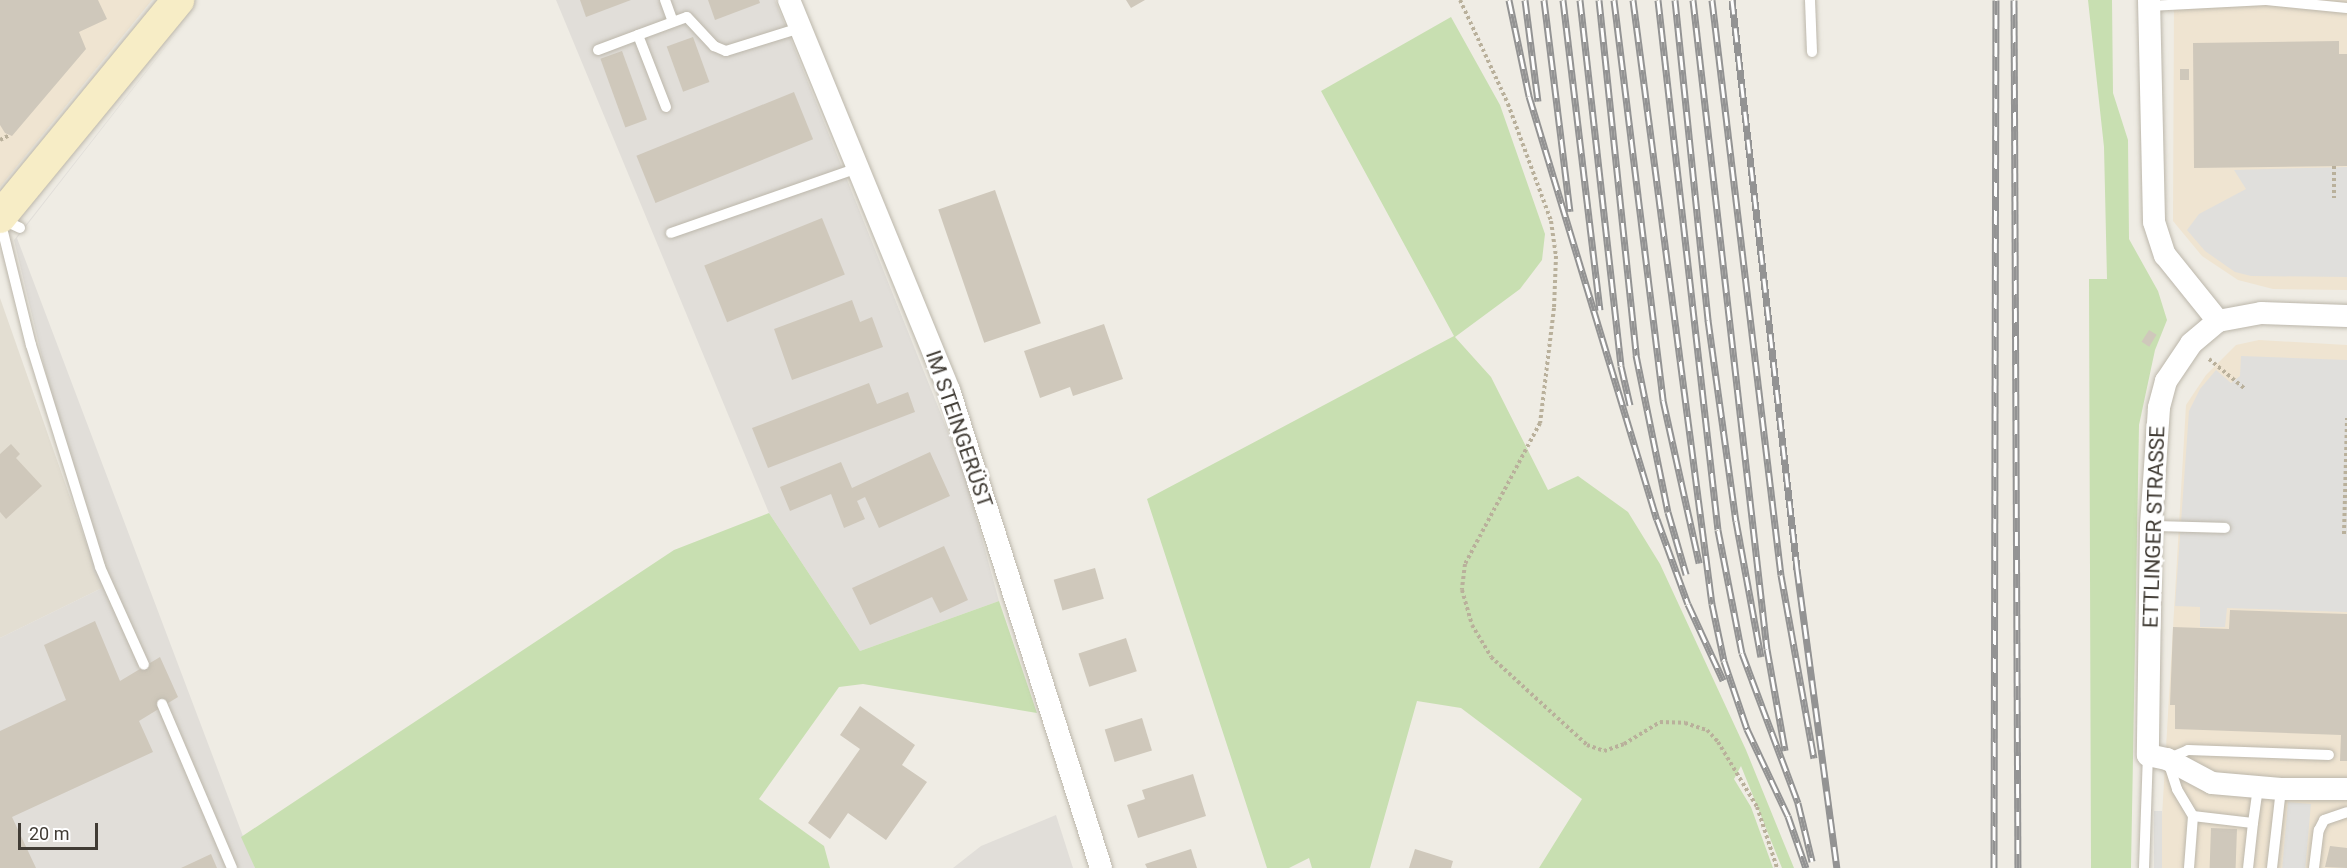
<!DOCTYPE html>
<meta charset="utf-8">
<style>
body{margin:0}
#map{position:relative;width:2347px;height:868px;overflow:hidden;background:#efece4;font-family:Roboto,sans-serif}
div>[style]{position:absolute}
.residential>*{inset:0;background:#e3ded2}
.commercial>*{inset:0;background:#efe4d1}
.industrial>*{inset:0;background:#e1ded9}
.green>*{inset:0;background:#c8dfb1}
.parking>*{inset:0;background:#e0dfdc;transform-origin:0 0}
.building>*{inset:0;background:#cfc8bb;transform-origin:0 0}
.path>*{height:4px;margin-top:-2px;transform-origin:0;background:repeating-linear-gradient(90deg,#b9b09b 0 3px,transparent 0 6px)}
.roads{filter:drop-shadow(0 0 2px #bcb7ab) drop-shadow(0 0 2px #bcb7ab)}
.lane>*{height:10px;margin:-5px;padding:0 5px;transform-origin:5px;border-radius:5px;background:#fff}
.street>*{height:22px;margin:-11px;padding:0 11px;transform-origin:11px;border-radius:11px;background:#fff}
.secondary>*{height:32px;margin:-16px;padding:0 16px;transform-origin:16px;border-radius:16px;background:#f7edc6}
.rail>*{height:7px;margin-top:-3.5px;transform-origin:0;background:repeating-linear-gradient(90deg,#fff 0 14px,#939393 0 28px);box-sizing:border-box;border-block:2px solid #939393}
span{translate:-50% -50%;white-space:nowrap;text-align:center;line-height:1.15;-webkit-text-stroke:6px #fff;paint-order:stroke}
.street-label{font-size:21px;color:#413c35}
.scale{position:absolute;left:18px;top:823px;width:80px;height:27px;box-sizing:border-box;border:3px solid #413c35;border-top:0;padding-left:8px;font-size:18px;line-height:21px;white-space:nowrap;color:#413c35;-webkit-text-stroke:4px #fff;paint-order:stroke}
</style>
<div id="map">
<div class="residential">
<div style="clip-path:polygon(0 298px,102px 588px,0 638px)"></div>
</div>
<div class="commercial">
<div style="clip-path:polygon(0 0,152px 0,0 187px)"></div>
<div style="clip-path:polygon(2174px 0,2347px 0,2347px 290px,2273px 289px,2238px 280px,2202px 256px,2173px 221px)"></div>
<div style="clip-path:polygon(2259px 340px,2347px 345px,2347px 868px,2159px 868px,2186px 405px,2206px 375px,2236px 345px)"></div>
</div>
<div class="industrial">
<div style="clip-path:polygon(202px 0,17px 238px,255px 868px,0 868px,0 638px,102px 588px,93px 570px,14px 240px)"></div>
<div style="clip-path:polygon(556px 0,775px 0,963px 469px,999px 601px,860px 651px,769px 513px)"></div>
<div style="clip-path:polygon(1056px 815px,1073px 868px,953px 868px,981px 846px)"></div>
</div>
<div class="green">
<div style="clip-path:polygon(2088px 0,2112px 0,2113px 93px,2128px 140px,2129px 239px,2158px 291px,2167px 320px,2155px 350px,2139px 425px,2131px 868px,2091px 868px,2089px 279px,2107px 279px,2104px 147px)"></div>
<div style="clip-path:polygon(1451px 17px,1500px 105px,1545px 234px,1542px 260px,1520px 289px,1455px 337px,1491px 377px,1548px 490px,1578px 476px,1628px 512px,1660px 564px,1746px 750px,1794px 868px,1782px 868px,1741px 766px,1734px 779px,1751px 807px,1773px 868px,1539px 868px,1582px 799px,1461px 708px,1417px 701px,1370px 868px,1312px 868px,1309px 858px,1289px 868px,1267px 868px,1147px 499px,1454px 336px,1321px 91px)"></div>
<div style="clip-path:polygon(769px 513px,860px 651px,999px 601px,1037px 713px,863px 684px,839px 687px,759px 799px,824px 846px,830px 868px,255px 868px,241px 837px,674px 550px)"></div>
</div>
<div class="parking">
<div style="clip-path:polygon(2347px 167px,2347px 277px,2251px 276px,2235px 272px,2205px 251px,2187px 230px,2199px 214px,2246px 189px,2234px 170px)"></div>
<div style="clip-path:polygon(2241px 356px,2347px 360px,2347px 612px,2227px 608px,2225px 627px,2200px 627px,2200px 607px,2175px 606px,2189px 411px,2200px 389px,2216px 370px,2231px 383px,2240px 376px)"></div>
<div style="left:2288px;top:802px;width:23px;height:66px;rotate:5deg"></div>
<div style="left:2154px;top:811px;width:8px;height:57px"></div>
</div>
<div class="building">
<div style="clip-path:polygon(0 0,98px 0,107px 19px,79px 32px,86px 49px,12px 136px,5px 133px,0 125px)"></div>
<div style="clip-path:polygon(580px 0,631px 0,586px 17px)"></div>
<div style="clip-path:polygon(708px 0,759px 0,760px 3px,715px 20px)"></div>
<div style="clip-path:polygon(1126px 0,1145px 0,1131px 8px)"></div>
<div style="left:693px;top:37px;width:48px;height:28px;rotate:70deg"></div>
<div style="clip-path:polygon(2339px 41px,2339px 54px,2347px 54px,2347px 166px,2194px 168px,2193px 43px)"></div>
<div style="left:622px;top:51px;width:73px;height:23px;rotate:70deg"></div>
<div style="left:2180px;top:69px;width:9px;height:11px"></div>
<div style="left:794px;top:92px;width:51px;height:170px;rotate:68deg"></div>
<div style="left:995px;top:190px;width:141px;height:60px;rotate:71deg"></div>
<div style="left:822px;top:218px;width:61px;height:127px;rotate:68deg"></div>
<div style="clip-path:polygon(852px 300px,860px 322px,872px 317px,883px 347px,792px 380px,774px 329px)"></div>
<div style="clip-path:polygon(1104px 324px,1123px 379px,1073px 396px,1070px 387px,1040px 398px,1024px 351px)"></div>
<div style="left:2149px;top:330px;width:9px;height:14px;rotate:32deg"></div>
<div style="clip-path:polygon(869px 383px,877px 404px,908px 392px,915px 412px,768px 468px,752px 428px)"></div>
<div style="clip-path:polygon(11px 444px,20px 454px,16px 458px,42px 486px,6px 519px,0 512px,0 454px)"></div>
<div style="clip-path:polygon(930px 452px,950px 496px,879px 528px,865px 497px,857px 501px,865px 519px,844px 528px,831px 494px,790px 511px,780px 487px,841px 462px,852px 488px)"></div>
<div style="clip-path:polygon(944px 546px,968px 600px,940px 613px,932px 597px,870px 625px,852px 588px)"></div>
<div style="left:1095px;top:568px;width:32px;height:43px;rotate:74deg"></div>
<div style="clip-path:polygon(2230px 610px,2347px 614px,2347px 761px,2340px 761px,2341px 735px,2175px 729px,2175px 705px,2170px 705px,2173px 627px,2229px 629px)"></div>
<div style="clip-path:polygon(95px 621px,120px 681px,160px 657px,178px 697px,139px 721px,153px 752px,12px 817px,36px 868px,0 868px,0 731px,66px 700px,44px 645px)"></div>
<div style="left:1126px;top:638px;width:35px;height:50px;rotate:72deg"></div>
<div style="clip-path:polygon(860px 706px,915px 745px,902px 765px,927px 782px,886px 840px,848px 813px,830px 839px,808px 823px,860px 749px,840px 735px)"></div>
<div style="left:1142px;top:718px;width:34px;height:39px;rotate:73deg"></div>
<div style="clip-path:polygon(1193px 774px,1206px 816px,1138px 838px,1127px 805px,1145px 799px,1142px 790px)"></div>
<div style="left:2211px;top:828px;width:26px;height:40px;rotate:2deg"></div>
<div style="clip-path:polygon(2330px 846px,2347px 848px,2347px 868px,2325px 867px)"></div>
<div style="clip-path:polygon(1191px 849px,1197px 868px,1147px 868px,1145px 864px)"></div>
<div style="clip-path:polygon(1415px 849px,1453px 861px,1451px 868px,1409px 868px)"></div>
<div style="clip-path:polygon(211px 854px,217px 868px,181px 868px)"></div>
</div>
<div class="path">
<div style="left:1460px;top:0;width:115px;rotate:65.2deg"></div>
<div style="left:1508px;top:104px;width:125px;rotate:69.8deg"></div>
<div style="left:1551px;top:221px;width:35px;rotate:82deg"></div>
<div style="left:1556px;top:256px;width:52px;rotate:92.2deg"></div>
<div style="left:1554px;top:308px;width:116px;rotate:96.9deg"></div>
<div style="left:1540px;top:423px;width:160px;rotate:118deg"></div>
<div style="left:1465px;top:564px;width:26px;rotate:97deg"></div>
<div style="left:1462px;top:590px;width:36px;rotate:74deg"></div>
<div style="left:1472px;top:625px;width:37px;rotate:59deg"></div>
<div style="left:1491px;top:657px;width:130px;rotate:42.5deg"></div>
<div style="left:1587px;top:745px;width:18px;rotate:19deg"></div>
<div style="left:1604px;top:751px;width:21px;rotate:-19deg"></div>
<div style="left:1624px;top:744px;width:42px;rotate:-31.4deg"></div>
<div style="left:1660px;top:722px;width:25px;rotate:2deg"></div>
<div style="left:1685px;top:723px;width:23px;rotate:18deg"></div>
<div style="left:1707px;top:730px;width:16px;rotate:47deg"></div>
<div style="left:1718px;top:742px;width:76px;rotate:59deg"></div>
<div style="left:1757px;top:807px;width:64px;rotate:71.8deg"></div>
<div style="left:0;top:140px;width:11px;rotate:-27deg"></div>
<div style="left:2334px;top:166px;width:32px;rotate:90deg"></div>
<div style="left:2209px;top:359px;width:47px;rotate:39.8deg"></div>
<div style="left:2344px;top:534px;width:116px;rotate:-88.5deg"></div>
</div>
<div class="roads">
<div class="lane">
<div style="left:665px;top:0;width:23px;rotate:70deg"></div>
<div style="left:1810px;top:0;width:52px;rotate:87.8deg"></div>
<div style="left:2266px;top:0;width:81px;rotate:5.6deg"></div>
<div style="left:2149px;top:6px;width:117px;rotate:-2.9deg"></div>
<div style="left:598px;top:50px;width:43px;rotate:-20.6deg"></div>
<div style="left:666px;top:107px;width:77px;rotate:-111.3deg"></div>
<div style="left:638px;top:35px;width:52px;rotate:-20.2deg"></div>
<div style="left:687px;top:17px;width:40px;rotate:47deg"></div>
<div style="left:714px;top:46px;width:13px;rotate:23deg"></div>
<div style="left:726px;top:51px;width:77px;rotate:-17.3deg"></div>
<div style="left:1px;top:219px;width:21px;rotate:25deg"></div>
<div style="left:0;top:220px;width:129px;rotate:76.1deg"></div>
<div style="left:31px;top:345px;width:232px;rotate:72.7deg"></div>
<div style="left:100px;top:567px;width:107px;rotate:65.8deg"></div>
<div style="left:671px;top:233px;width:198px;rotate:-19.2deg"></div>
<div style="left:2151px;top:526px;width:74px;rotate:1.5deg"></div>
<div style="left:162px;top:704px;width:178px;rotate:66.9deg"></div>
<div style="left:2193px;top:816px;width:60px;rotate:6.7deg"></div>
<div style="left:2253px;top:823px;width:45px;rotate:96.3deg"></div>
<div style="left:2253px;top:823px;width:35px;rotate:-82deg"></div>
<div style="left:2144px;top:868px;width:113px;rotate:-88deg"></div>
<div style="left:2189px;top:868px;width:52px;rotate:-85.6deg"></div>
<div style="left:2193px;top:816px;width:31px;rotate:-121deg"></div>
<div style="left:2177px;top:789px;width:32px;rotate:-108deg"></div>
<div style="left:2167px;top:759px;width:23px;rotate:-23deg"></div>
<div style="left:2188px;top:750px;width:141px;rotate:2deg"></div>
<div style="left:2272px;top:868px;width:80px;rotate:-83.5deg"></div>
<div style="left:2314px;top:868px;width:38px;rotate:-83deg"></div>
<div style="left:2319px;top:830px;width:11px;rotate:-63deg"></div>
<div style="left:2324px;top:820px;width:24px;rotate:-19deg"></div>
</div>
<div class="street">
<div style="left:789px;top:0;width:422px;rotate:67.7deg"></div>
<div style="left:949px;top:390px;width:502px;rotate:72.36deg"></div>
<div style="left:2149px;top:0;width:222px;rotate:88.7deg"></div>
<div style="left:2154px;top:222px;width:35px;rotate:72deg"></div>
<div style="left:2165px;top:255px;width:85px;rotate:51.2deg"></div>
<div style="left:2218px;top:321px;width:44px;rotate:-10.5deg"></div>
<div style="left:2261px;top:313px;width:86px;rotate:2deg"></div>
<div style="left:2218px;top:321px;width:35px;rotate:140deg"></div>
<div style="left:2191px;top:344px;width:45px;rotate:124deg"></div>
<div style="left:2166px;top:381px;width:28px;rotate:105deg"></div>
<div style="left:2159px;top:408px;width:118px;rotate:93.9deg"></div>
<div style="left:2151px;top:526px;width:229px;rotate:90.8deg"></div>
<div style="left:2148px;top:755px;width:19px;rotate:12deg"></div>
<div style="left:2167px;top:759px;width:51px;rotate:28.1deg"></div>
<div style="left:2212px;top:783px;width:69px;rotate:5deg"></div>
<div style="left:2281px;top:789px;width:66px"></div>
</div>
<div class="secondary">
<div style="left:0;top:217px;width:281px;rotate:-50.6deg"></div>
</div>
</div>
<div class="rail">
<div style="left:1509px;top:0;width:98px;rotate:78.2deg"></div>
<div style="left:1529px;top:96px;width:442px;rotate:73.2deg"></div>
<div style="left:1657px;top:519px;width:90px;rotate:70deg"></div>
<div style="left:1688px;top:604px;width:84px;rotate:65.3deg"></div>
<div style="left:1525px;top:0;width:102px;rotate:82.7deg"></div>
<div style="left:1544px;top:0;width:213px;rotate:83deg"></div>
<div style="left:1563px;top:0;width:312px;rotate:83.2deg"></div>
<div style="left:1580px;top:0;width:368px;rotate:83.6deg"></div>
<div style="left:1621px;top:366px;width:40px;rotate:77deg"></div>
<div style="left:1599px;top:0;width:357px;rotate:84deg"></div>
<div style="left:1636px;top:355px;width:160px;rotate:78.5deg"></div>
<div style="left:1668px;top:512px;width:65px;rotate:73.8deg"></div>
<div style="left:1614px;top:0;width:403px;rotate:83deg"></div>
<div style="left:1663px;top:400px;width:167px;rotate:77.5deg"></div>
<div style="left:1633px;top:0;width:609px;rotate:82.55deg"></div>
<div style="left:1712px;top:604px;width:58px;rotate:78.1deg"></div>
<div style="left:1724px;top:661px;width:72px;rotate:71.3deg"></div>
<div style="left:1747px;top:729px;width:96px;rotate:64.8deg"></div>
<div style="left:1788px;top:816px;width:55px;rotate:70.9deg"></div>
<div style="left:1658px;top:0;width:533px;rotate:83.54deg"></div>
<div style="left:1718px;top:530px;width:125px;rotate:79deg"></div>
<div style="left:1742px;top:653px;width:160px;rotate:69.5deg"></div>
<div style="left:1798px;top:803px;width:60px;rotate:76.4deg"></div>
<div style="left:1675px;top:0;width:322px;rotate:84.1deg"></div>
<div style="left:1708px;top:320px;width:203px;rotate:82.1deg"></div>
<div style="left:1736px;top:521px;width:138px;rotate:79.6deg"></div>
<div style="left:1693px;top:0;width:653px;rotate:83.5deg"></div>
<div style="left:1767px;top:649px;width:103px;rotate:79.9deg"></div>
<div style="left:1712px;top:0;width:579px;rotate:83.16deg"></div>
<div style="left:1781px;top:575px;width:186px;rotate:79.8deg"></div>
<div style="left:1732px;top:0;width:573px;rotate:83.48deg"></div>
<div style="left:1797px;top:569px;width:302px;rotate:82.4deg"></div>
<div style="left:2014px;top:0;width:868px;rotate:89.74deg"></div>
<div style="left:1994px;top:868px;width:868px;rotate:-89.87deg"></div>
</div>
<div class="street-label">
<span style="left:959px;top:429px;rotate:71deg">IM STEINGERÜST</span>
<span style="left:2154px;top:527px;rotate:-88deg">ETTLINGER STRASSE</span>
</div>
<div class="scale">20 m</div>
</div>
